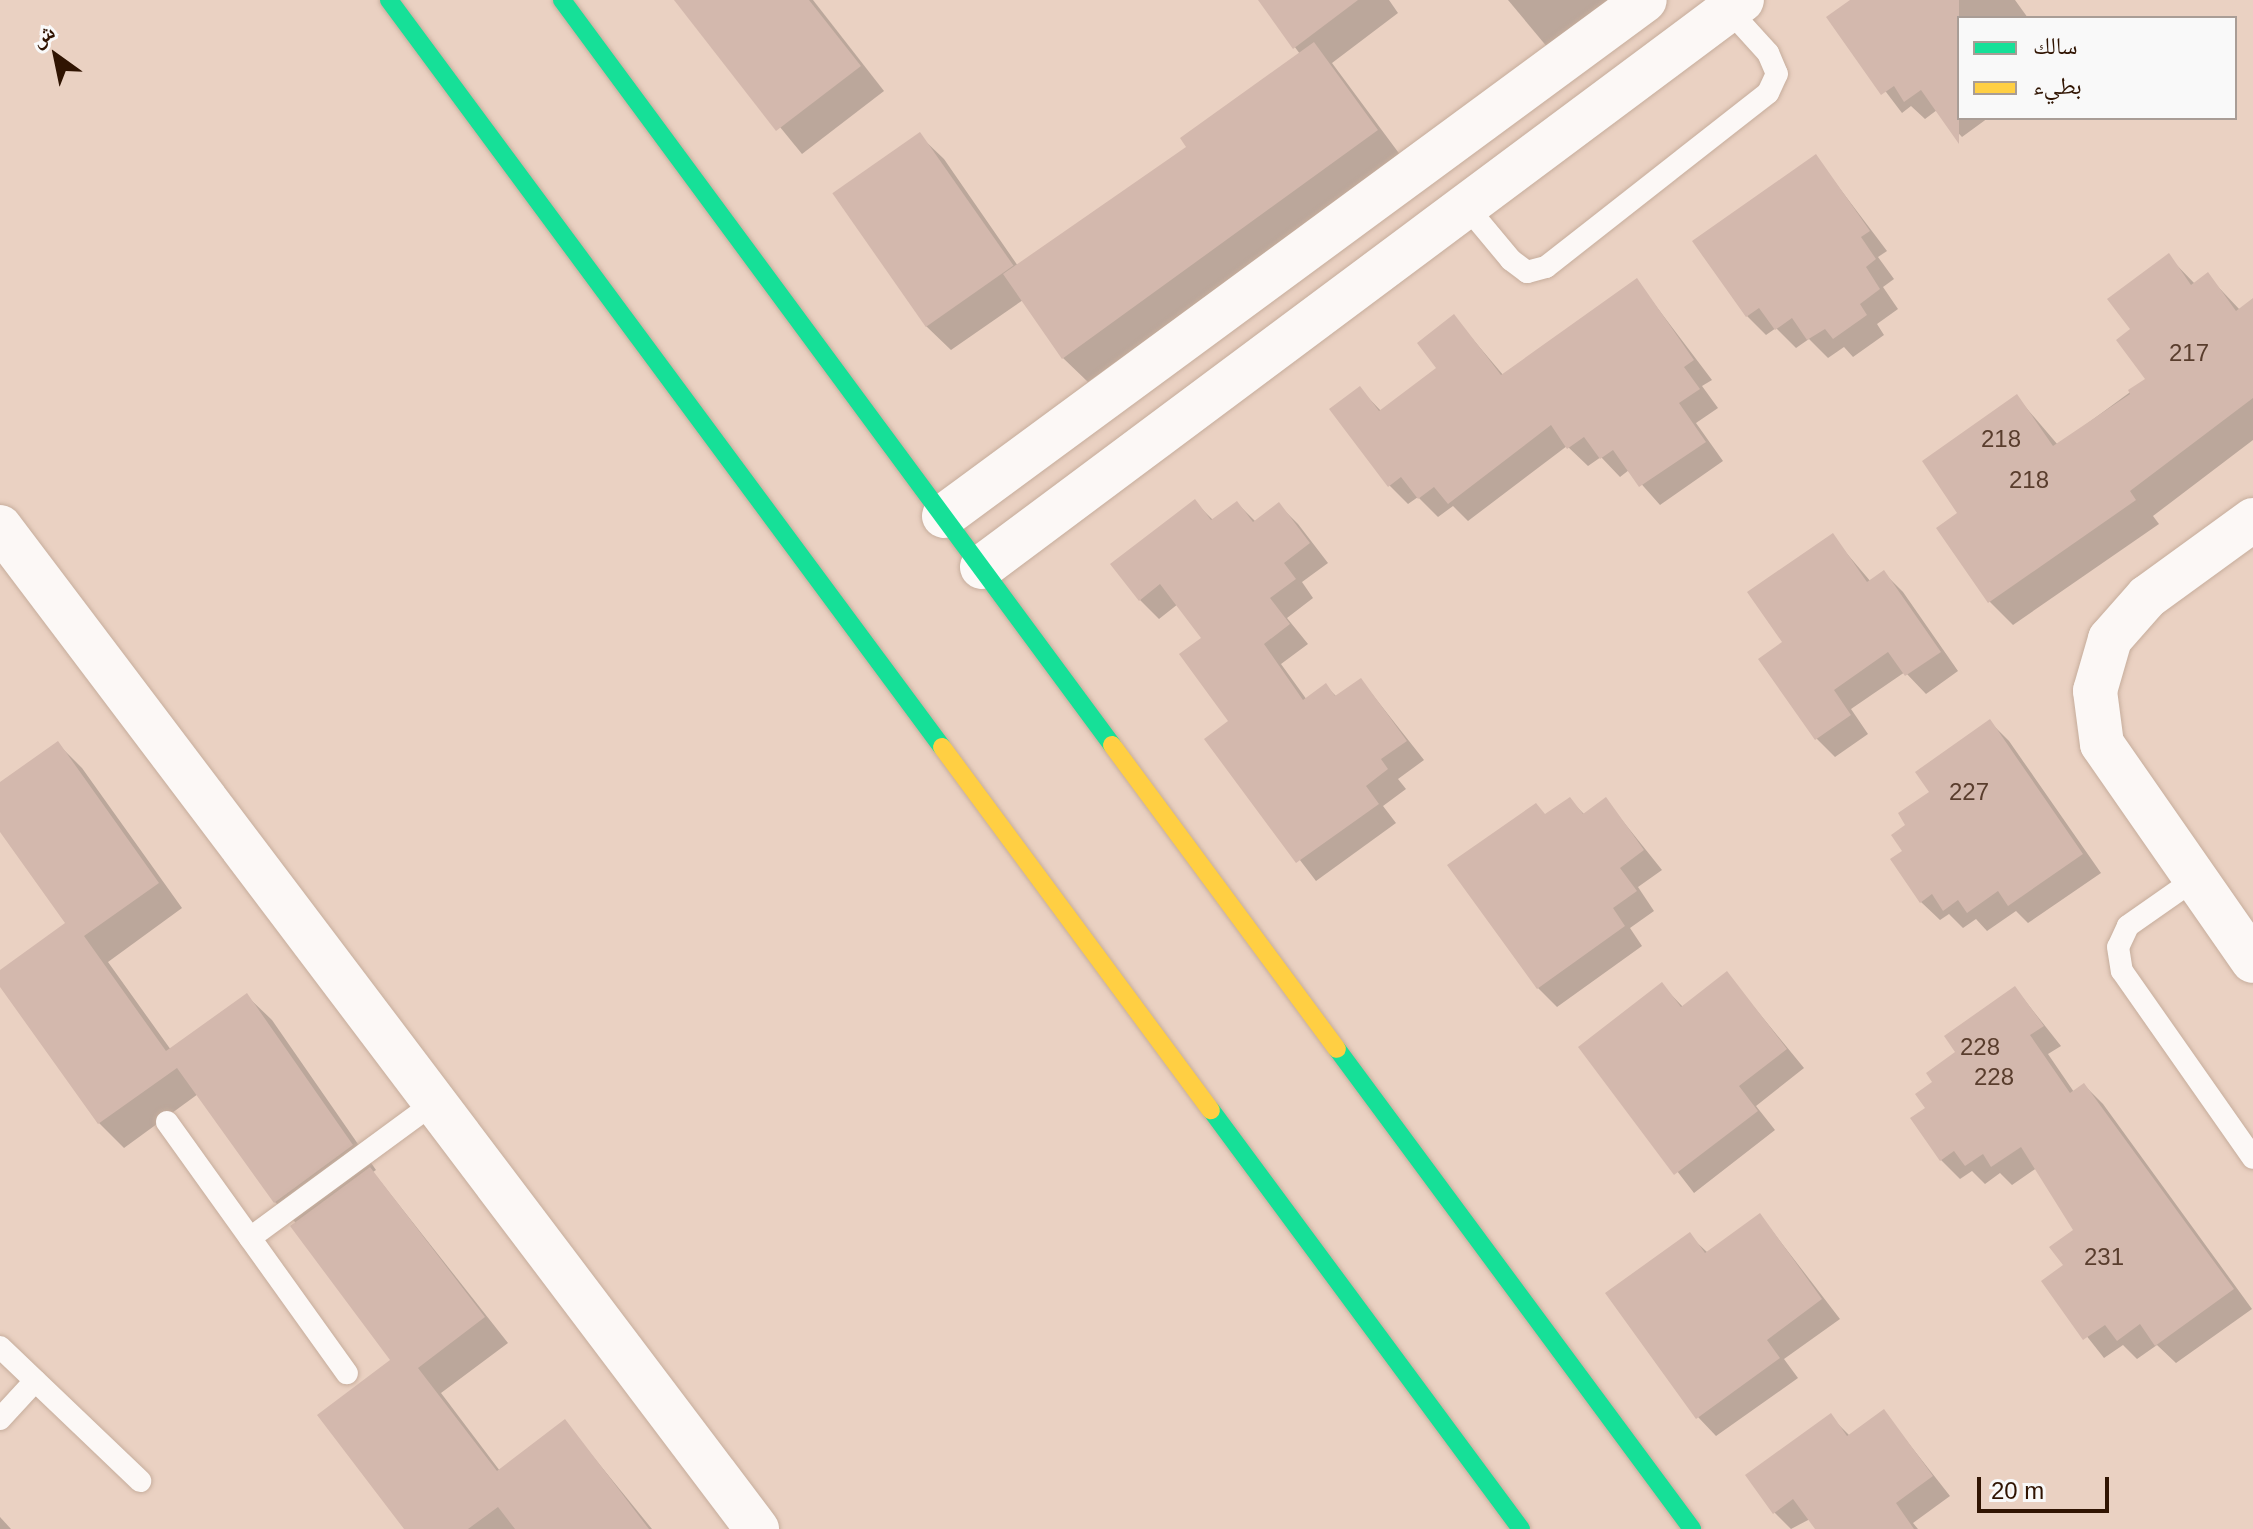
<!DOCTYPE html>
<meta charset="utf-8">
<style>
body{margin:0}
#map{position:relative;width:2253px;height:1529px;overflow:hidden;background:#ead1c2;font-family:Arial,"Noto Naskh Arabic",sans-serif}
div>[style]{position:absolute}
.shadow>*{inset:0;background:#0003}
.building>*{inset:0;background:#d3b8ad;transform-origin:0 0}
.roads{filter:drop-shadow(0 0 2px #c6ad9c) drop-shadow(0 0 2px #c6ad9c)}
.lane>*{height:22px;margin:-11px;padding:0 11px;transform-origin:11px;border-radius:11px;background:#fcf8f6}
.street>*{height:44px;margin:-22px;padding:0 22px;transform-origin:22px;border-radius:22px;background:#fcf8f6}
.fast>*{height:18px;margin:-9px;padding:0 9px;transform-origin:9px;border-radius:9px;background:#16e098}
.slow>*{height:18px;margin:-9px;padding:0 9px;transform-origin:9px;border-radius:9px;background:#ffcf43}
span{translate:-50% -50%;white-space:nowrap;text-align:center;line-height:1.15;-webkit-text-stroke:6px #f9f9f9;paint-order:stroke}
.number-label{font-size:24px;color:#593d2d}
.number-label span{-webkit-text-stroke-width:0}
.legend{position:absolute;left:1957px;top:16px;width:280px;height:104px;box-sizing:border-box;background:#f9f9f9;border:2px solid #a99d96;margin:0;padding:10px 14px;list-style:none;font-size:24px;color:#301402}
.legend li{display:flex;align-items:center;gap:16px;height:40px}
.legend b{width:40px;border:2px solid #a99d96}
.north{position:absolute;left:16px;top:16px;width:80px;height:80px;-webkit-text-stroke:6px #f9f9f9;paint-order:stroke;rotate:327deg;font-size:22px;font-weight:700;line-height:32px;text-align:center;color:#301402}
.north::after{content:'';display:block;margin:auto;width:28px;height:36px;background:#301402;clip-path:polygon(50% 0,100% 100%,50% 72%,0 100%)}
.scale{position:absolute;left:1977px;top:1477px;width:132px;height:36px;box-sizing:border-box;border:4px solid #301402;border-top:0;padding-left:10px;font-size:24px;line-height:28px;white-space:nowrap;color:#301402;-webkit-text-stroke:6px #f9f9f9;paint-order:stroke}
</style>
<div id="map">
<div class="shadow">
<div style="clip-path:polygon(676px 0,813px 0,884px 91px,802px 154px)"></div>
<div style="clip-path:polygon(1260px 0,1389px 0,1398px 13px,1332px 63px,1401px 156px,1088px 382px,1063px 358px,1023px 300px,951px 350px,926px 326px,919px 135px,944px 159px,1018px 266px,1189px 148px,1300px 54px)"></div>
<div style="clip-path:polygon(1508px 0,1612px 0,1548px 48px)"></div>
<div style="clip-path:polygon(1854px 0,2015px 0,2028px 18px,1959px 18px,1959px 118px,1988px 118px,1962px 137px,1937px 110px,1925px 119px,1911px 106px,1902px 113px,1829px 17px)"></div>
<div style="clip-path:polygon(1816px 157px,1887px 251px,1878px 257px,1894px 279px,1883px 287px,1898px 309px,1877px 324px,1884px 335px,1853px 357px,1844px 347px,1828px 358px,1809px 339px,1796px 348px,1776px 328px,1766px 335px,1747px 316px)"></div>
<div style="clip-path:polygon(2168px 256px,2195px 284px,2207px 275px,2240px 310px,2253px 300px,2253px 440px,2153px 516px,2159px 524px,2013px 625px,1989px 601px,1960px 513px,2017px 397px,2058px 445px,2148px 379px,2133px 330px)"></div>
<div style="clip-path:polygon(1637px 281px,1712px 380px,1702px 386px,1718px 408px,1696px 423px,1723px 461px,1660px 505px,1629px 470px,1620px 477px,1601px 457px,1588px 466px,1567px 446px,1468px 521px,1453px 506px,1438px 517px,1418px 497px,1408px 504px,1389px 485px,1360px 389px,1382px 412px,1439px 368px,1454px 317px,1504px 376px)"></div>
<div style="clip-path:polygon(1195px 502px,1214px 521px,1237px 503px,1256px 522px,1279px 505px,1298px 524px,1328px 563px,1302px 582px,1313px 598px,1287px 618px,1308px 644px,1281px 664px,1307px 700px,1326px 686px,1337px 697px,1361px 680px,1424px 760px,1398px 779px,1406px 789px,1383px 806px,1396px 823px,1316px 881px,1207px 739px,1231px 722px,1204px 638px,1178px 604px,1159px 619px,1140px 600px)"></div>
<div style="clip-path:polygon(1832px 536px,1871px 582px,1884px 573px,1903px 592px,1958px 671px,1926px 694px,1905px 672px,1851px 709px,1868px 734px,1835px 757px,1816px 738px,1784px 643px)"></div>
<div style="clip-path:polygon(1990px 722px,2009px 741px,2101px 873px,2028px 923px,2016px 911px,1987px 931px,1976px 919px,1963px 928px,1949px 914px,1940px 920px,1921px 902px,1905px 851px,1908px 825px)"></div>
<div style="clip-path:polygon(57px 743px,82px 768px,182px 908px,108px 962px,171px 1050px,247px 996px,272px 1020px,376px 1170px,373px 1172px,508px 1343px,441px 1393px,500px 1471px,565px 1422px,652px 1529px,406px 1529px,393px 1360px,297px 1224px,275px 1202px,198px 1094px,124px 1148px,99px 1123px,0 984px,0 972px,68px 924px,0 829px,0 784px)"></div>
<div style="clip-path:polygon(1569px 799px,1585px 815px,1606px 800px,1662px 870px,1638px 887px,1654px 911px,1630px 928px,1642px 946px,1557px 1007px,1538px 988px)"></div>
<div style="clip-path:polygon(1727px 974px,1804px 1068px,1756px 1106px,1775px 1130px,1694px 1193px,1581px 1047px,1662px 985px,1683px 1007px)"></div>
<div style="clip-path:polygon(2015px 988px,2061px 1046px,2048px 1054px,2074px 1092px,2084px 1085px,2103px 1104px,2252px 1309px,2176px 1363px,2157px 1345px,2137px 1359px,2123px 1345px,2104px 1358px,2044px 1282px,2065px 1266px,2076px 1230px,2038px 1167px,2012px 1185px,2000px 1173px,1985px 1184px,1972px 1171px,1960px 1179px,1941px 1160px,1927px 1108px,1935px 1082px)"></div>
<div style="clip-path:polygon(1760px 1215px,1840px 1319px,1784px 1359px,1798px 1378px,1716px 1436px,1698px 1417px,1689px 1235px,1708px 1253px)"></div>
<div style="clip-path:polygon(1884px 1412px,1950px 1496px,1913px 1523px,1918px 1529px,1817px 1529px,1810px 1519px,1791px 1529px,1774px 1512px,1830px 1416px,1850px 1436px)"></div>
<div style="clip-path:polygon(0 1517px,11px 1529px,0 1529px)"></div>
</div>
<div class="building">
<div style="clip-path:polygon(674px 0,809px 0,861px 66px,776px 131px)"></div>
<div style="clip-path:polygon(1258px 0,1358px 0,1293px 49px)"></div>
<div style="clip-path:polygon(1850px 0,1959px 0,1959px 144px,1921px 90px,1904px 102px,1894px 86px,1881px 95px,1826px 17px)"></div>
<div style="clip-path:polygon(1314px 42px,1378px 130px,1062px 359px,1003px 274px,1186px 147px,1180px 138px)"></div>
<div style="left:920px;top:132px;width:163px;height:107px;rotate:55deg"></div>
<div style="clip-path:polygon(1816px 154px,1870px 231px,1861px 237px,1876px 259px,1866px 267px,1880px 289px,1860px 304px,1867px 315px,1833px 339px,1825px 329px,1807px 340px,1792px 318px,1775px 330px,1759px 308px,1746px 317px,1692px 241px)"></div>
<div style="clip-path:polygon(2169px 253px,2191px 285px,2208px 272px,2236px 311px,2253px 298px,2253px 398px,2130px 491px,2136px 500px,1988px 603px,1936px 528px,1957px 513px,1922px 461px,2017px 394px,2053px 446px,2130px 394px,2128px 390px,2145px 379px,2116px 340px,2130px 329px,2107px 299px)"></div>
<div style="clip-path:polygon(1637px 278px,1694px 360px,1684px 367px,1700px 389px,1679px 403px,1706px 442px,1639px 487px,1613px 450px,1600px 459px,1584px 437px,1567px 449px,1551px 425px,1448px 504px,1434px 487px,1418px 499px,1401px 477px,1388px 487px,1329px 409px,1360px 386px,1379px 411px,1436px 368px,1417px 343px,1454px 314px,1501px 375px)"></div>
<div style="clip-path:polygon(1195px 499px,1211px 520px,1237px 501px,1253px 522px,1279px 502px,1310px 543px,1284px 563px,1296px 579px,1270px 598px,1290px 624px,1264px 644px,1303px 700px,1326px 683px,1335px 696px,1361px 678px,1407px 741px,1381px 759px,1388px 769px,1366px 786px,1379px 804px,1296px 863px,1204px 739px,1228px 721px,1179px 654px,1201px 638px,1160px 584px,1139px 601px,1110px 564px)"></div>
<div style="clip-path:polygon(1833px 533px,1867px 582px,1884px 570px,1941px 652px,1905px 676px,1888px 652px,1834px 690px,1851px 715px,1815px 740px,1758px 659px,1782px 642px,1747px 592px)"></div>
<div style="clip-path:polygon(1990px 719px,2083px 854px,2008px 906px,1998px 891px,1967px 913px,1958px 900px,1943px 911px,1932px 894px,1920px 903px,1890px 859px,1902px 851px,1891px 835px,1905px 825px,1898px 813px,1929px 792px,1915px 772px)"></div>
<div style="clip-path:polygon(58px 741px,159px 883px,84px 936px,166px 1051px,247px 993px,353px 1145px,274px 1203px,177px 1068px,98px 1124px,0 987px,0 970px,65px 923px,0 832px,0 782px)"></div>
<div style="clip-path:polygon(1570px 797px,1583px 814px,1606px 797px,1644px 850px,1620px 868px,1637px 891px,1613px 908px,1625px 926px,1537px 989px,1447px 865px,1536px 803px,1545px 814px)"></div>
<div style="clip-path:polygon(1727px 971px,1787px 1049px,1739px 1086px,1758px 1111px,1674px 1175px,1578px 1047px,1662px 982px,1681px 1007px)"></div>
<div style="clip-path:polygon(2015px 986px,2044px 1026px,2030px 1035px,2070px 1093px,2084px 1083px,2234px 1289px,2155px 1346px,2140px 1324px,2117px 1341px,2105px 1325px,2083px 1340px,2041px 1281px,2063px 1265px,2049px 1247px,2073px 1230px,2021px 1147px,1991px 1167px,1983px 1154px,1965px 1166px,1954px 1151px,1940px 1161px,1910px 1118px,1925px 1108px,1915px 1094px,1932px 1082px,1926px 1073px,1955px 1052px,1944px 1036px)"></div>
<div style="clip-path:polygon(370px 1167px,485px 1317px,418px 1368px,497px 1471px,565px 1419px,649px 1529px,515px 1529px,498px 1507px,468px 1529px,404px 1529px,317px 1415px,390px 1360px,290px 1226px)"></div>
<div style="clip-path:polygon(1760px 1213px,1822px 1299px,1767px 1340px,1780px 1358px,1696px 1419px,1605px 1293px,1690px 1232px,1705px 1253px)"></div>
<div style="clip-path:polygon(1884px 1409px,1933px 1476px,1896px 1503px,1914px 1529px,1815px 1529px,1793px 1499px,1773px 1514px,1745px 1475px,1831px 1413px,1847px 1436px)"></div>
</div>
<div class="roads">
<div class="lane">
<div style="left:1466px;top:206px;width:70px;rotate:50.2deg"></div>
<div style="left:1511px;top:260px;width:20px;rotate:37deg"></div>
<div style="left:1527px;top:272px;width:20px;rotate:-15deg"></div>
<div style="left:1546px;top:267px;width:282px;rotate:-38.1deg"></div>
<div style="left:1768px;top:93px;width:21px;rotate:-65deg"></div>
<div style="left:1777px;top:74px;width:23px;rotate:-113deg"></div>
<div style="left:1768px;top:53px;width:58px;rotate:-132.2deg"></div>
<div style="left:2195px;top:879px;width:82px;rotate:145deg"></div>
<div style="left:2128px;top:926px;width:23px;rotate:115deg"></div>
<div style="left:2118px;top:947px;width:24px;rotate:81deg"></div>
<div style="left:2122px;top:971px;width:228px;rotate:55deg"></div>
<div style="left:167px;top:1122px;width:309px;rotate:54.4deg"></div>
<div style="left:250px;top:1238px;width:230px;rotate:-36.3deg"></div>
<div style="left:0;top:1347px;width:194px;rotate:43.7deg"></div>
<div style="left:0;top:1419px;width:52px;rotate:-47.4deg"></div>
</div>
<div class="street">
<div style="left:944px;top:516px;width:870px;rotate:-36.36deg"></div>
<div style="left:2253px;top:520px;width:131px;rotate:144deg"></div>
<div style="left:2147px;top:597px;width:56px;rotate:131.4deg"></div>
<div style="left:2110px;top:639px;width:54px;rotate:106.1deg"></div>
<div style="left:2095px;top:691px;width:53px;rotate:82.5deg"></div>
<div style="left:2102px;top:744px;width:264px;rotate:55.2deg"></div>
<div style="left:0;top:527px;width:1256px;rotate:52.93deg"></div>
<div style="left:982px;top:567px;width:948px;rotate:-36.72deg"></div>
</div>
<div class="fast">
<div style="left:389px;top:0;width:929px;rotate:53.49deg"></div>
<div style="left:562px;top:0;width:926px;rotate:53.56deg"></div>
<div style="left:1337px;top:1049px;width:597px;rotate:53.51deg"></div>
<div style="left:1211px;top:1110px;width:521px;rotate:53.5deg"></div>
</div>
<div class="slow">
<div style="left:1112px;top:745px;width:378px;rotate:53.5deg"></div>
<div style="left:942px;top:747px;width:452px;rotate:53.5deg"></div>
</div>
</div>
<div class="number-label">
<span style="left:2189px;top:353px">217</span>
<span style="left:2001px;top:439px">218</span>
<span style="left:2029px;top:480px">218</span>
<span style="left:1969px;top:792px">227</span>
<span style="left:1980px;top:1047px">228</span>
<span style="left:1994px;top:1077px">228</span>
<span style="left:2104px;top:1257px">231</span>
</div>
<ul class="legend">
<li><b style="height:10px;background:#16e098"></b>سالك</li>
<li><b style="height:10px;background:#ffcf43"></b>بطيء</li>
</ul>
<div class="north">ش</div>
<div class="scale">20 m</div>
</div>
